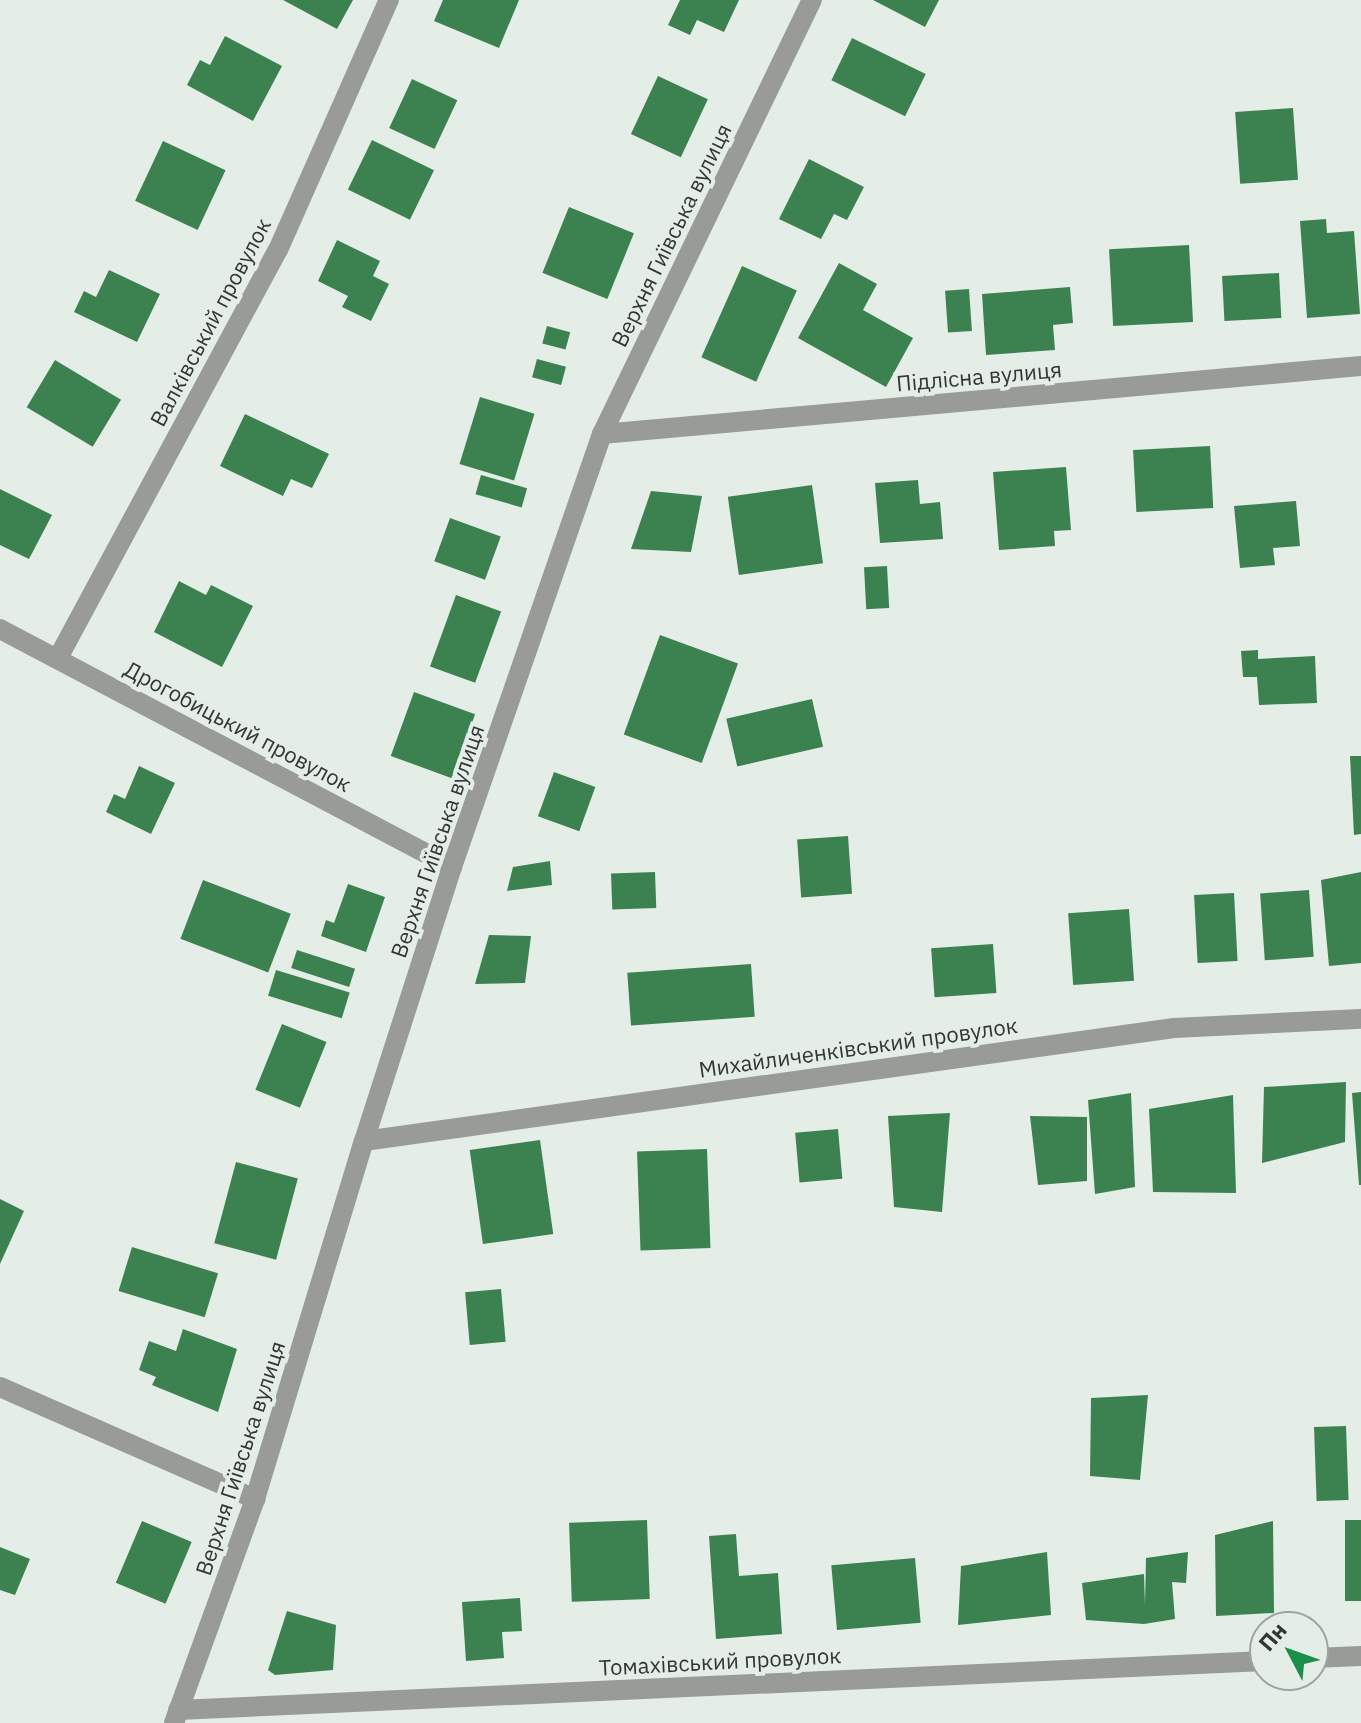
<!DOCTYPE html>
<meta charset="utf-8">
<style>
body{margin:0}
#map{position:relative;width:1361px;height:1723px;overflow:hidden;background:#e5ede7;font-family:"IBM Plex Sans",sans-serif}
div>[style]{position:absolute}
.building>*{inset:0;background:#3c8251;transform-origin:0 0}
.street>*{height:20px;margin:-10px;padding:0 10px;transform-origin:10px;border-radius:10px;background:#989b98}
span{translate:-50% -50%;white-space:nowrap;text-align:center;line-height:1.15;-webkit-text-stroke:8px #e5ede7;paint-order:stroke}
.street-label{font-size:22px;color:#333634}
.north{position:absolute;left:1249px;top:1611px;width:80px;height:80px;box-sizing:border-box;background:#e5ede7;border:2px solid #9ea49f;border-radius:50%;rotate:311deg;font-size:22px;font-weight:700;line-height:32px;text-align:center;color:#333634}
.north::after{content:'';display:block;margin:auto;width:28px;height:36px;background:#1c904b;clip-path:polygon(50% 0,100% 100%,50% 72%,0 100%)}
</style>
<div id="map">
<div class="building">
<div style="clip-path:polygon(283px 0,353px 0,337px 29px)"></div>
<div style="clip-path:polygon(443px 0,519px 0,499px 48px,434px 21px)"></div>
<div style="clip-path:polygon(680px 0,739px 0,724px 32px,697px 20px,690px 35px,668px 25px)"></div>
<div style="clip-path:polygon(873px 0,939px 0,925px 27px)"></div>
<div style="clip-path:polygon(225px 36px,282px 66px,253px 121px,187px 85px,200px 60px,210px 65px)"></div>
<div style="left:852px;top:38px;width:82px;height:47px;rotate:26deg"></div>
<div style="left:658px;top:76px;width:55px;height:64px;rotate:25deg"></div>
<div style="left:412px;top:79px;width:50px;height:54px;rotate:25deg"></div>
<div style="left:1293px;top:108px;width:72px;height:58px;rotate:86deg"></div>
<div style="left:372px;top:140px;width:69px;height:55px;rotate:26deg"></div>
<div style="left:163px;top:141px;width:69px;height:66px;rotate:25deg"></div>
<div style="clip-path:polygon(809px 159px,864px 187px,847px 220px,834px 214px,821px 239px,779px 219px)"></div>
<div style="left:569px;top:207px;width:70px;height:71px;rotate:22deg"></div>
<div style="clip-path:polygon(1326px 219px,1327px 233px,1354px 231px,1360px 314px,1307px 318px,1300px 221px)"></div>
<div style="clip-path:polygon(337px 240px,380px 261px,373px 276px,389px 284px,371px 321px,342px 307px,348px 296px,318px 281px)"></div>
<div style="left:1189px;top:245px;width:77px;height:80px;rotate:87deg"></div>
<div style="clip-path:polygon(839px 263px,877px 284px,863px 310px,913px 338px,886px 387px,798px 338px)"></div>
<div style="left:742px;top:266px;width:60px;height:100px;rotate:24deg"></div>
<div style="clip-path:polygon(109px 270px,160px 294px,137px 342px,74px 312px,84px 291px,96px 297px)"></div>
<div style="left:1279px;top:273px;width:45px;height:57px;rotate:87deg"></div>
<div style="clip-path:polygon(1070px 287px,1073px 323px,1053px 325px,1055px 350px,986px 355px,982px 294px)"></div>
<div style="left:969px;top:289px;width:42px;height:24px;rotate:86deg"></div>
<div style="left:547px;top:326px;width:24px;height:18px;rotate:15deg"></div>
<div style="left:537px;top:359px;width:30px;height:19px;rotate:15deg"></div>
<div style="left:55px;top:360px;width:77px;height:55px;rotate:31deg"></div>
<div style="left:480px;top:397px;width:57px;height:70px;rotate:17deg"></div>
<div style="clip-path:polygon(245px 414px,329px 454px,312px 488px,291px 479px,283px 496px,220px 466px)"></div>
<div style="left:1210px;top:446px;width:62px;height:77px;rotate:87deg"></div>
<div style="clip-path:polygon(1066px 467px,1071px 530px,1054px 531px,1055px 546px,999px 550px,993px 472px)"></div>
<div style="left:481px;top:475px;width:48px;height:20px;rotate:16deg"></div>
<div style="clip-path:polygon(918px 480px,920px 504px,940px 502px,943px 539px,880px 543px,875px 483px)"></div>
<div style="left:812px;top:485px;width:79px;height:85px;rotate:82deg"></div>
<div style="clip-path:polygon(0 489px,52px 515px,29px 559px,0 545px)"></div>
<div style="clip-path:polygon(651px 491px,702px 496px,691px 552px,631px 549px)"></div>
<div style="clip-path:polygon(1296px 501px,1300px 546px,1273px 548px,1275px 565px,1240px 568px,1234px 506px)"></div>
<div style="left:450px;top:518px;width:54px;height:46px;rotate:20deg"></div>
<div style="left:887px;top:566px;width:42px;height:23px;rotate:87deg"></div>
<div style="clip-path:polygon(179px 581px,206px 595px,211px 585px,253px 606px,222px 667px,154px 632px)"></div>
<div style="left:456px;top:595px;width:48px;height:76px;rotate:20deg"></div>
<div style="left:660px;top:635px;width:83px;height:106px;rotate:20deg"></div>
<div style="clip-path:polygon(1258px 650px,1258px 659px,1315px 656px,1317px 703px,1259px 705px,1257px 677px,1243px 677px,1241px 651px)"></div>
<div style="left:414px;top:692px;width:65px;height:68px;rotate:20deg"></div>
<div style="left:812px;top:699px;width:49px;height:88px;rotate:77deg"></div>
<div style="clip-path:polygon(1350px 756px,1361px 756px,1361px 834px,1354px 835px)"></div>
<div style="clip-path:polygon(139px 766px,175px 783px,151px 834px,106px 812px,114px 794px,125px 799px)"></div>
<div style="left:554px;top:772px;width:44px;height:47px;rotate:20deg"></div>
<div style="left:848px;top:836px;width:58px;height:51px;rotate:86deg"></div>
<div style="clip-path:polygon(550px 861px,552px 885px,507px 891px,513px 867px)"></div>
<div style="left:655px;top:872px;width:36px;height:44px;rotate:88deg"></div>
<div style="clip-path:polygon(1361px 872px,1361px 963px,1329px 966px,1321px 880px)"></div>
<div style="left:203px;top:880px;width:94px;height:63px;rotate:21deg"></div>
<div style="clip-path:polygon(348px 884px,385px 897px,366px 952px,321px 936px,326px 920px,334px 923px)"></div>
<div style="left:1309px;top:890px;width:67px;height:49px;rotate:86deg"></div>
<div style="left:1234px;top:893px;width:68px;height:40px;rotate:87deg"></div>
<div style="left:1129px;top:909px;width:72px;height:61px;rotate:86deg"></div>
<div style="clip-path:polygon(489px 935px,531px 936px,525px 983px,475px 984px)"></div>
<div style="left:993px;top:944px;width:49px;height:62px;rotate:86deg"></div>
<div style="left:297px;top:950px;width:61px;height:19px;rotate:18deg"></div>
<div style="left:751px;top:964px;width:53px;height:124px;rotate:86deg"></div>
<div style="left:276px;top:970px;width:77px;height:27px;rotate:17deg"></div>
<div style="left:282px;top:1024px;width:48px;height:71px;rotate:22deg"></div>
<div style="clip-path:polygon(1346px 1082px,1345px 1142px,1262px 1163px,1264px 1087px)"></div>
<div style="clip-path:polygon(1361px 1092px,1361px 1185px,1359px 1185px,1352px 1093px)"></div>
<div style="clip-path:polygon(1131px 1093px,1135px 1187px,1095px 1194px,1088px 1100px)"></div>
<div style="clip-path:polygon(1233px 1095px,1236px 1193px,1153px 1192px,1149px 1109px)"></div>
<div style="clip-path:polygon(950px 1113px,942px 1212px,894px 1207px,888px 1116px)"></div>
<div style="clip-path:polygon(1030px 1116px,1087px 1117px,1087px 1181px,1038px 1185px)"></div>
<div style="left:838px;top:1129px;width:50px;height:43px;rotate:85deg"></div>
<div style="left:540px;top:1140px;width:95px;height:71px;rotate:82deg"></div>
<div style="left:707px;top:1149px;width:99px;height:70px;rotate:88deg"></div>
<div style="left:236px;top:1162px;width:64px;height:84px;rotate:15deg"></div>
<div style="clip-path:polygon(0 1199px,24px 1211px,0 1264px)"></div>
<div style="left:132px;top:1247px;width:90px;height:46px;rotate:17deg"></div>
<div style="left:501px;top:1289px;width:53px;height:36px;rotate:85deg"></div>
<div style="clip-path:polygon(183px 1329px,237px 1349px,218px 1412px,152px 1385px,156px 1377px,139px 1370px,149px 1341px,176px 1351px)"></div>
<div style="clip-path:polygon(1148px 1395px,1140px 1480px,1090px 1476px,1091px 1398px)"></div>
<div style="left:1346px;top:1426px;width:74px;height:32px;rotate:88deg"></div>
<div style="left:647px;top:1520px;width:79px;height:78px;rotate:88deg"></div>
<div style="left:1361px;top:1520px;width:81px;height:16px;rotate:90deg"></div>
<div style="left:142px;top:1521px;width:54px;height:67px;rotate:23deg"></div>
<div style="clip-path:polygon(1273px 1521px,1274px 1613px,1216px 1616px,1215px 1535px)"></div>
<div style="clip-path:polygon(736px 1534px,739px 1576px,778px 1573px,782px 1634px,716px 1639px,709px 1536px)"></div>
<div style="clip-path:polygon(0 1547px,30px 1559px,15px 1595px,0 1590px)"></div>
<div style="clip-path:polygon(1047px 1552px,1051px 1615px,958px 1625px,961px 1566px)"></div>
<div style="clip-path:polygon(1188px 1552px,1186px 1583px,1172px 1582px,1175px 1619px,1144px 1624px,1086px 1620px,1082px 1583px,1144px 1574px,1145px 1605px,1146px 1558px)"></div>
<div style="left:915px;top:1558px;width:65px;height:84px;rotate:85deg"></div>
<div style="clip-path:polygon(520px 1598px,522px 1631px,502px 1632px,504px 1658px,466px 1661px,462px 1602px)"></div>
<div style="clip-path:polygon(287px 1611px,336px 1625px,333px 1670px,275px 1675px,268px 1670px)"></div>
</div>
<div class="street">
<div style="left:602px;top:434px;width:762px;rotate:-5.12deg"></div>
<div style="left:0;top:629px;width:511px;rotate:27.77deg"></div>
<div style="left:58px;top:658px;width:464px;rotate:-61.7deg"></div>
<div style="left:278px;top:250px;width:274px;rotate:-66.1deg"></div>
<div style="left:364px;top:1141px;width:818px;rotate:-7.94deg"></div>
<div style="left:1174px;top:1028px;width:187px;rotate:-2.8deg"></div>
<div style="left:0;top:1387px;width:279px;rotate:23.7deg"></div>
<div style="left:1313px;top:1658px;width:48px;rotate:-2.4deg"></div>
<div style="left:178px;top:1710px;width:1088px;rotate:-2.58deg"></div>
<div style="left:174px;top:1723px;width:238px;rotate:-70.1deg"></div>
<div style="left:255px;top:1499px;width:374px;rotate:-73.1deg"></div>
<div style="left:364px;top:1141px;width:288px;rotate:-72.2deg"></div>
<div style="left:452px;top:867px;width:458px;rotate:-70.9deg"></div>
<div style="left:602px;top:434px;width:482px;rotate:-64.2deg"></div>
</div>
<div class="street-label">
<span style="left:671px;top:235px;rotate:-64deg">Верхня Гиївська вулиця</span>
<span style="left:210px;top:322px;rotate:-62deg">Валківський провулок</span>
<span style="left:979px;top:376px;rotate:-5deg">Підлісна вулиця</span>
<span style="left:238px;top:726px;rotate:28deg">Дрогобицький провулок</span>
<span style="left:437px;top:841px;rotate:-71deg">Верхня Гиївська вулиця</span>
<span style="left:858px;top:1047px;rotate:-8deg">Михайличенківський провулок</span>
<span style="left:240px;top:1458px;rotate:-72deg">Верхня Гиївська вулиця</span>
<span style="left:720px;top:1661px;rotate:-3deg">Томахівський провулок</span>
</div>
<div class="north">Пн</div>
</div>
